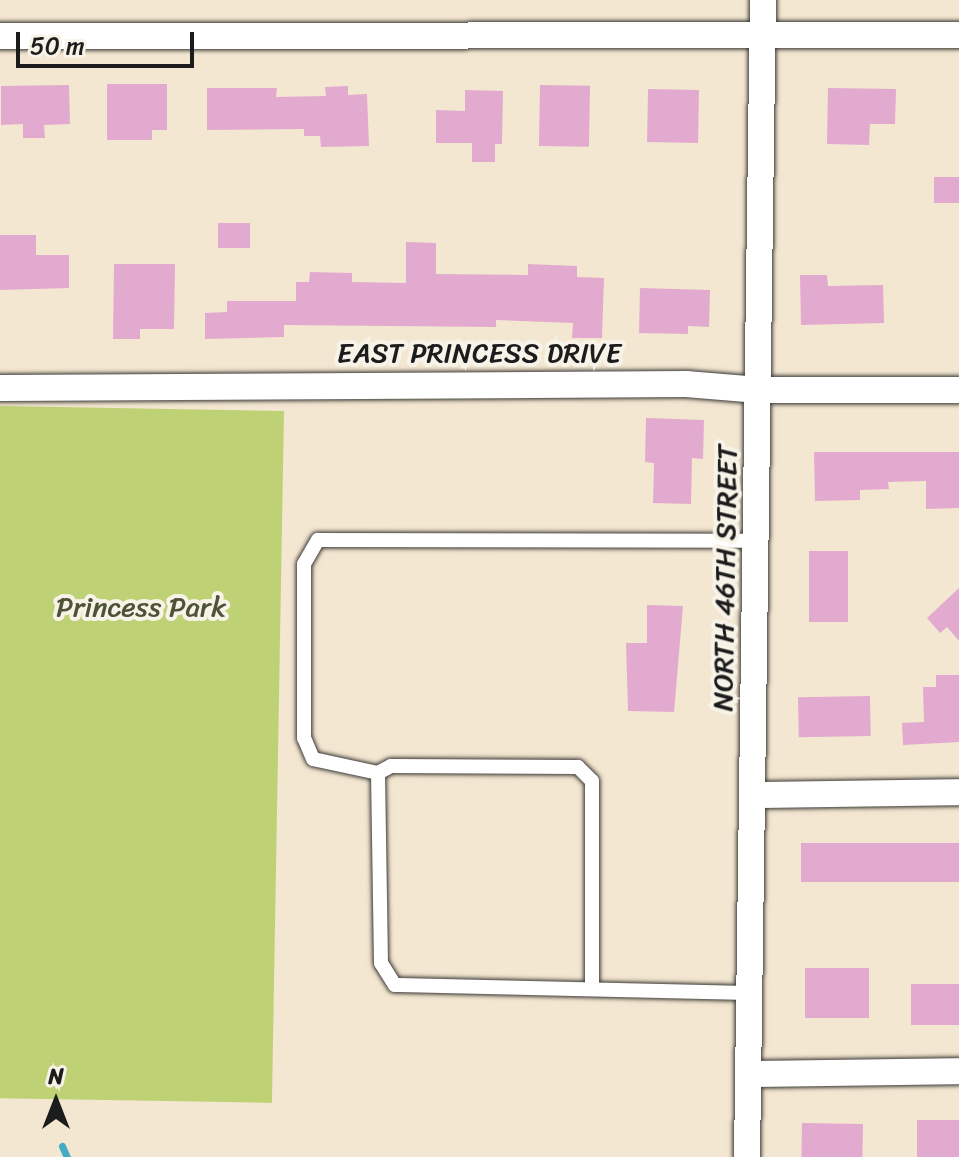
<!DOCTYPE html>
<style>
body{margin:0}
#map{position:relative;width:959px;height:1157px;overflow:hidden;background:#f4e7d1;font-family:Sriracha,sans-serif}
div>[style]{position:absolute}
.green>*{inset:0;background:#bed275;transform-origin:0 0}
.stream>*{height:7px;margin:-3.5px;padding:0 3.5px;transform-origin:3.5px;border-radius:3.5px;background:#43abc3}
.building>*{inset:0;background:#e1aace;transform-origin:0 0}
.roads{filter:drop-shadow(0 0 2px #3c3a37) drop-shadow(0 0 2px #3c3a37)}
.service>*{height:14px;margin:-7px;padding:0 7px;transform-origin:7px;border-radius:7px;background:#fff}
.minor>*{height:26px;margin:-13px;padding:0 13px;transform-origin:13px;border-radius:13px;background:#fff}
span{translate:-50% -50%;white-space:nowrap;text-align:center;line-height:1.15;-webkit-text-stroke:8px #f7f3e8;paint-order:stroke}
.street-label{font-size:28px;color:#1c1c1c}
.park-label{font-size:28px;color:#4d5337}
.north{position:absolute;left:16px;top:1061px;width:80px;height:80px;-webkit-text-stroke:6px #f7f3e8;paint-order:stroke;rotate:0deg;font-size:22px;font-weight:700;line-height:32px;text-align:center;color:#1c1c1c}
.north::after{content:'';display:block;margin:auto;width:28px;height:36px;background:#1c1c1c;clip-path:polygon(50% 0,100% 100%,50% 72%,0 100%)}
.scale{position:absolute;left:16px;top:32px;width:178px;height:36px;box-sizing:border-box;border:4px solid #1c1c1c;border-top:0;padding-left:10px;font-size:24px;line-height:28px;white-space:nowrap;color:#1c1c1c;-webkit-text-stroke:6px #f7f3e8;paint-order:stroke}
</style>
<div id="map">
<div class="green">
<div style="left:284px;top:411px;width:692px;height:284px;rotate:91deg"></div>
</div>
<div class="stream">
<div style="left:62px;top:1146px;width:12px;rotate:66deg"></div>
</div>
<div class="building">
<div style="clip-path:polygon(107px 84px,167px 84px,167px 130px,152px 130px,152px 140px,107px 140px)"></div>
<div style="clip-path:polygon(69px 85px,70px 124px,44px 125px,45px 138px,23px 138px,23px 124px,1px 125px,1px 86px)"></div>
<div style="left:540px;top:85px;width:50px;height:61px;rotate:1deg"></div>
<div style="clip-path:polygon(348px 86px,348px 95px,367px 94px,369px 146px,321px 147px,320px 136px,304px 136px,304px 129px,207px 130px,207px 88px,277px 88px,276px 97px,326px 96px,325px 87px)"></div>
<div style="clip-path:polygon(828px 88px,896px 89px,895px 124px,870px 124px,869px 145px,827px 144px)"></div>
<div style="left:648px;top:89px;width:51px;height:53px;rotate:1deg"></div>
<div style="clip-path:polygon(465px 90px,503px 91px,502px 144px,495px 144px,495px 162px,472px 162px,472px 143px,436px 143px,436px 110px,465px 111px)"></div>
<div style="left:934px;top:177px;width:25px;height:26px"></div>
<div style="left:218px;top:223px;width:32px;height:25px"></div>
<div style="clip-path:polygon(0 235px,36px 235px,36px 255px,69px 255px,69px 288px,0 290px)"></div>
<div style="clip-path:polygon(406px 242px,436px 243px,436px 274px,528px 275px,528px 264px,577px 266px,577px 277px,604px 278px,602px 338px,572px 338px,573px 323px,496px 320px,496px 327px,284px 325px,284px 337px,205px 339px,205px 313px,227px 312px,227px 301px,296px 301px,296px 282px,309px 282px,310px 272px,352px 273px,352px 282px,406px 283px)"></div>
<div style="clip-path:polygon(114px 264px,175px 264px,174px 329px,140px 329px,140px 339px,113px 339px)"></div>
<div style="clip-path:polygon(800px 275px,827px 275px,828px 286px,883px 285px,884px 323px,801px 325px)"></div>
<div style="clip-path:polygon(640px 288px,710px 290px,709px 327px,688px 326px,688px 334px,639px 333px)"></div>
<div style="clip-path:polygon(646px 418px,704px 420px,703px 459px,692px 458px,691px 504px,653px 503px,654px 463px,645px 462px)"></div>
<div style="clip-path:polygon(814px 452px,959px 452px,959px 508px,926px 509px,926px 481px,888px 482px,889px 489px,860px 490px,860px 500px,815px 501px)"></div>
<div style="left:809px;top:551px;width:39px;height:71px"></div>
<div style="clip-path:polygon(959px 588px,959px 641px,947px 627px,940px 633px,927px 618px)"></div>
<div style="clip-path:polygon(647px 605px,683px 606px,674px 712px,628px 711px,626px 643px,647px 643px)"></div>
<div style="clip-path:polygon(936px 675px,959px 675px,959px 742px,903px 745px,902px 723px,924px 722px,923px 687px,936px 687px)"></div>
<div style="left:870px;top:696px;width:40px;height:72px;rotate:89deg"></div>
<div style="left:801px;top:843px;width:158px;height:39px"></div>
<div style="left:869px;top:968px;width:50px;height:64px;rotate:90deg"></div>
<div style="left:911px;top:984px;width:48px;height:41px"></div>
<div style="left:917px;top:1120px;width:42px;height:37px"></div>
<div style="left:802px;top:1123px;width:61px;height:34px;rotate:1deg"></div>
</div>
<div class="roads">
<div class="service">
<div style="left:378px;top:773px;width:66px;rotate:-167.8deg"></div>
<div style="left:313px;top:759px;width:23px;rotate:-113deg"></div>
<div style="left:304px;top:738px;width:174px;rotate:-90deg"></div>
<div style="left:304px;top:564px;width:28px;rotate:-60deg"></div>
<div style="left:318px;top:540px;width:440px;rotate:0.1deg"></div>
<div style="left:592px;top:989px;width:208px;rotate:-90deg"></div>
<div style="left:592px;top:781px;width:20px;rotate:-135deg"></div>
<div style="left:578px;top:767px;width:187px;rotate:-179.7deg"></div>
<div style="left:391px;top:766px;width:15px;rotate:152deg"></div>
<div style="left:378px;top:773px;width:190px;rotate:89.1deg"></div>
<div style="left:381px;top:963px;width:26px;rotate:58deg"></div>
<div style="left:395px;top:985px;width:357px;rotate:1.3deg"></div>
</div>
<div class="minor">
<div style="left:0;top:36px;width:959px;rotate:-0.06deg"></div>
<div style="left:0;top:388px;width:686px;rotate:-0.33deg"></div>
<div style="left:686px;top:384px;width:73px;rotate:4.7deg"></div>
<div style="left:759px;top:390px;width:200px"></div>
<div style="left:756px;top:795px;width:203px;rotate:-0.8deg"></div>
<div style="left:750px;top:1074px;width:209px;rotate:-0.8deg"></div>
<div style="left:747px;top:1157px;width:1157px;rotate:-89.21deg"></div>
</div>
</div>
<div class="street-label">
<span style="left:479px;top:353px">EAST PRINCESS DRIVE</span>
<span style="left:725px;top:578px;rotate:-89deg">NORTH 46TH STREET</span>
</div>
<div class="park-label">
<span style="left:141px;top:607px">Princess Park</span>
</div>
<div class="north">N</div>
<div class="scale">50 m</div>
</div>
